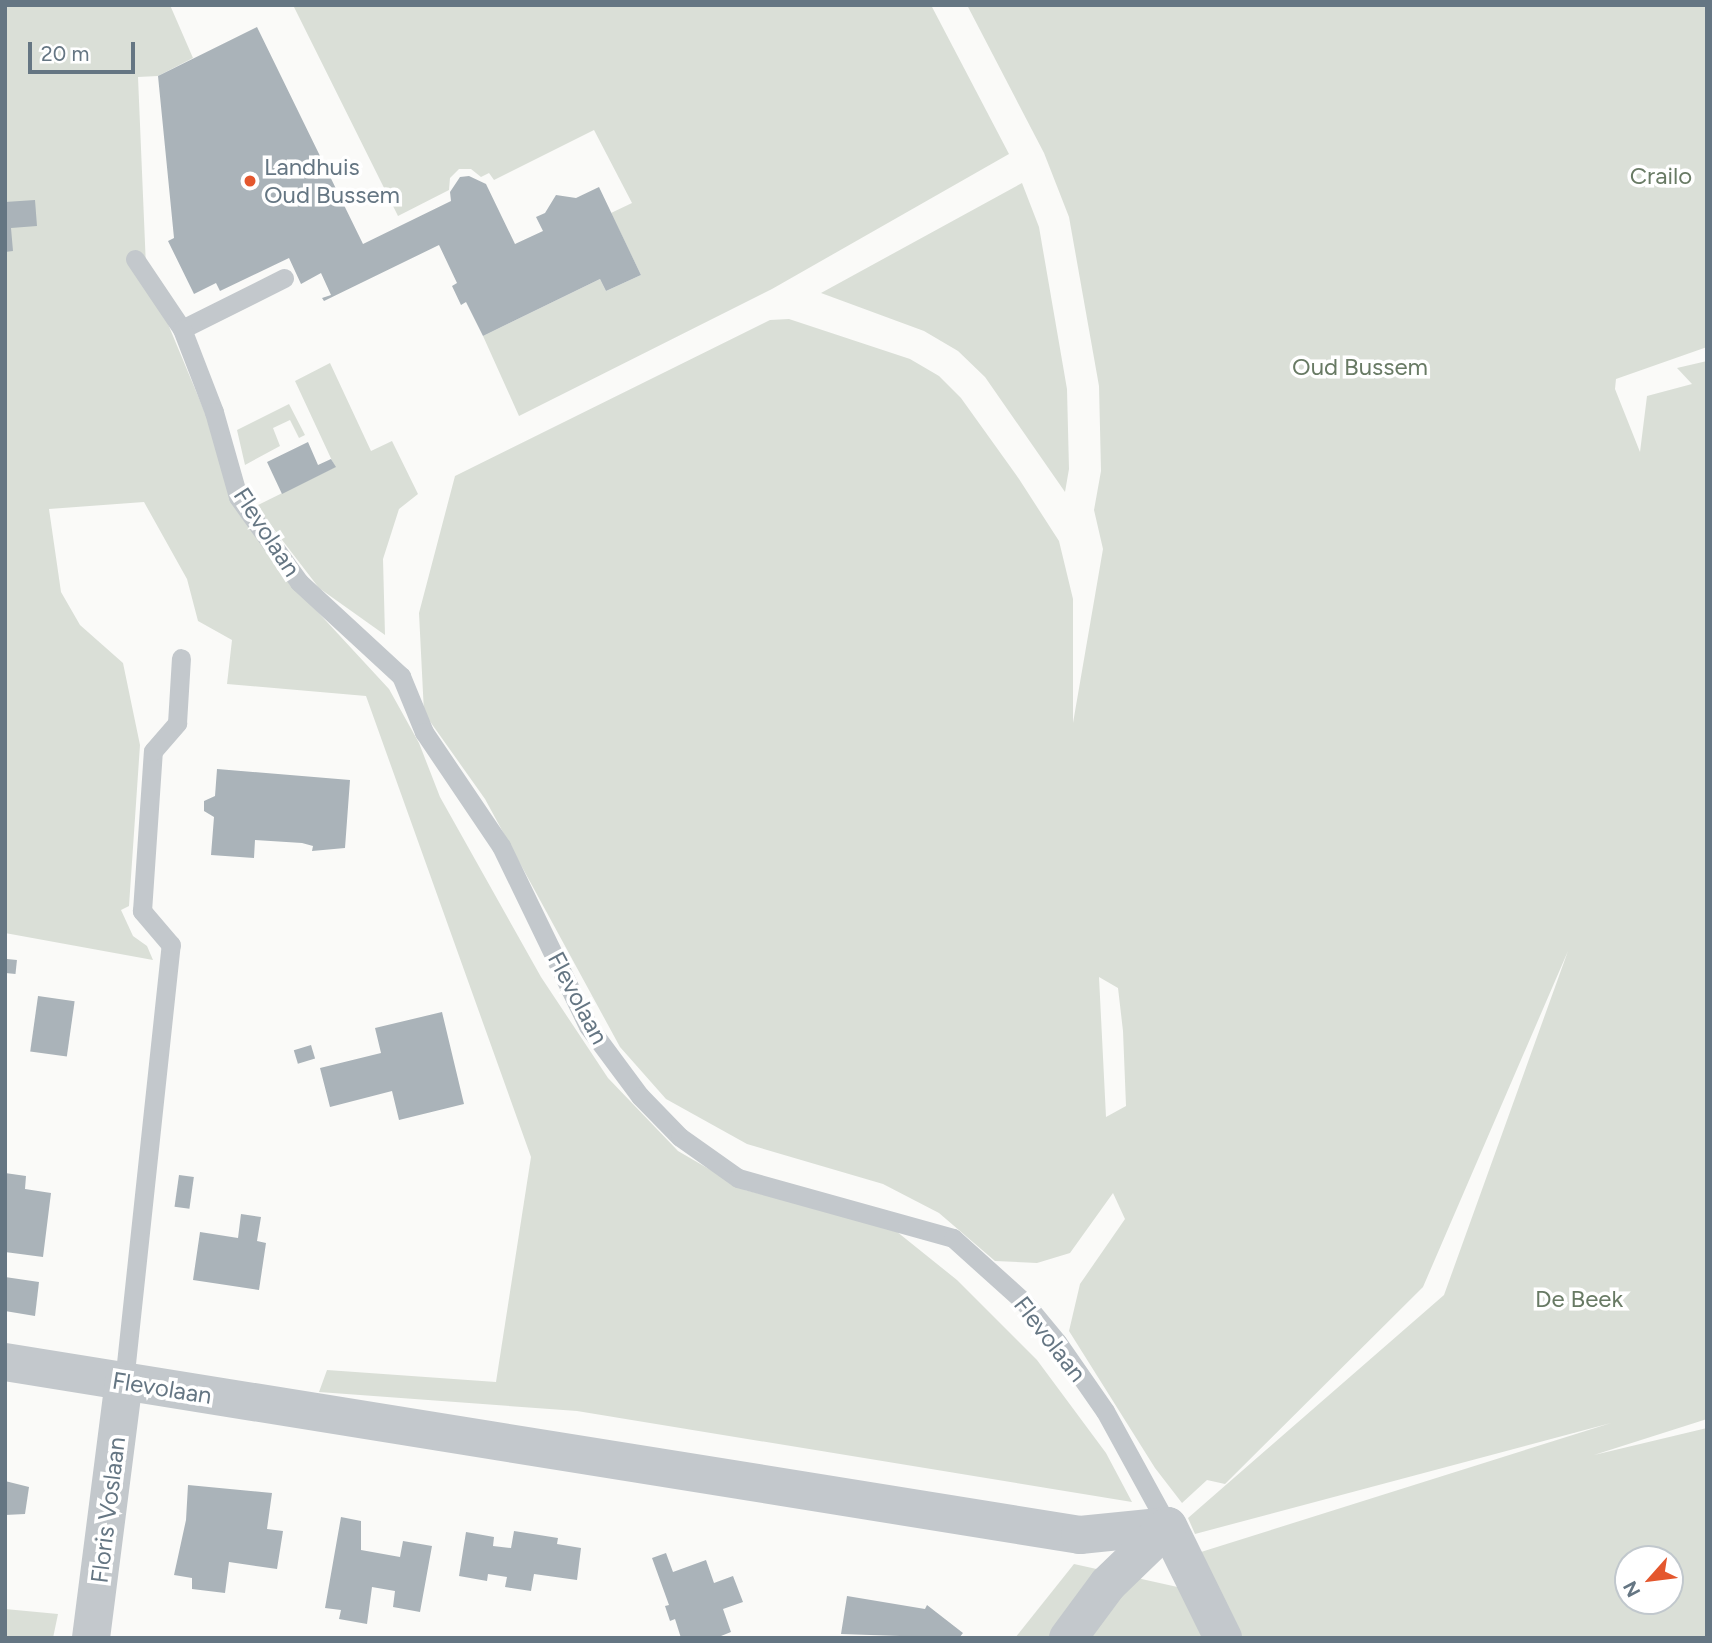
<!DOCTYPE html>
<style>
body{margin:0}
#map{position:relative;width:1712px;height:1643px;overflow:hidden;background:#fafaf8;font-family:Figtree,sans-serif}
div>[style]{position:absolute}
.green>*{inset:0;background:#dadfd7}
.building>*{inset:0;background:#aab3b9;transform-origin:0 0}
.service>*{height:19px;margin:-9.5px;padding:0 9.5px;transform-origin:9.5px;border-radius:9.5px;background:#c3c8cc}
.minor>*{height:38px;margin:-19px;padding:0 19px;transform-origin:19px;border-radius:19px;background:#c3c8cc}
.dots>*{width:19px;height:19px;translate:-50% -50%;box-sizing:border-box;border:4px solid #fff;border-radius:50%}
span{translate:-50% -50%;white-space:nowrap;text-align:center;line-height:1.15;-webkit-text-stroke:7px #fff;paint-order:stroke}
.poi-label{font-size:24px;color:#657683}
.left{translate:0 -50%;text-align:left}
.park-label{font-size:24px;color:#687a64}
.street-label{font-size:24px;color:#657683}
.frame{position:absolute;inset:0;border:7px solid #657683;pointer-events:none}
.north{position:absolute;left:1614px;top:1545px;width:70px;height:70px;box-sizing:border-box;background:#fff;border:2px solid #c1c8cd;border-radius:50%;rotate:242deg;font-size:19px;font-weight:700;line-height:28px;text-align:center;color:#657683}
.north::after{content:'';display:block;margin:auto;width:24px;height:32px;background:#e4572e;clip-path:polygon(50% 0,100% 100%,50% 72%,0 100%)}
.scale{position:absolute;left:28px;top:42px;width:107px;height:32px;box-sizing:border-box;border:4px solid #657683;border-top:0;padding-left:9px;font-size:21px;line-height:24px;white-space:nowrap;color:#657683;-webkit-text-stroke:5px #fff;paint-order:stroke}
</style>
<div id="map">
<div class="green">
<div style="clip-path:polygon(5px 5px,170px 5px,193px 58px,158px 76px,138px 77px,146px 267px,163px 312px,208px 420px,279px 570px,389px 689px,419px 743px,440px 797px,541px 977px,608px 1078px,678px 1151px,745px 1190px,891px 1227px,957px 1280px,1037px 1360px,1106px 1453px,1132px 1502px,577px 1411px,319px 1392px,327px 1370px,496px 1382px,531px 1157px,366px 696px,227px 684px,232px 640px,198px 621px,187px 579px,144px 502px,49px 509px,61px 592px,80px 625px,123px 663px,140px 745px,129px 906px,121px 910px,133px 936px,147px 946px,153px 960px,5px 933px)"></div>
<div style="clip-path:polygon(293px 5px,931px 5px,1009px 154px,772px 289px,519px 416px,483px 336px,600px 279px,606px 291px,641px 275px,611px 213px,632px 203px,594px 130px,494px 180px,489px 173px,481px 177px,471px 169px,459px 169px,450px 178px,449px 190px,398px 216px)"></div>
<div style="clip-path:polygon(evenodd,967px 5px,1707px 5px,1707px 347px,1616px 379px,1615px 389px,1640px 452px,1647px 396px,1692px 384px,1677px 368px,1707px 361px,1707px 1419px,1594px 1455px,1707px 1428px,1707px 1638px,1235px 1638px,1201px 1552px,1611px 1423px,1195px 1534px,1188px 1518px,1444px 1295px,1568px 951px,1423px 1287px,1225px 1484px,1207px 1480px,1182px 1503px,1155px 1468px,1069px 1331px,1080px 1284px,1125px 1219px,1113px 1193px,1070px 1253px,1037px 1263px,995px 1261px,939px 1213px,883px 1184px,747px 1144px,666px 1099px,620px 1047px,485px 799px,424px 713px,419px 613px,455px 476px,770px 320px,789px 319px,910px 359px,939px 376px,961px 398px,1019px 479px,1059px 541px,1073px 599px,1073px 723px,1103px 549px,1094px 510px,1101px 471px,1099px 386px,1069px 217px,1044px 153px,967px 5px,1099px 977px,1118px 988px,1123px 1031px,1126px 1106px,1106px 1117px,1099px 977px,967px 5px,1628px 1559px,1670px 1559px,1670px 1601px,1628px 1601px,1628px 1559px)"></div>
<div style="clip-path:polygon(1022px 183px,1039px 227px,1067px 389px,1069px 469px,1065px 492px,985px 377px,958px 351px,924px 331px,821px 293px)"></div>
<div style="clip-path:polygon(330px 363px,371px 451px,392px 441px,418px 494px,399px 509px,383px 559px,385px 635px,319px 588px,256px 506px,335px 467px,295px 381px)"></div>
<div style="clip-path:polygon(289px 404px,305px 435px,299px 438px,290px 420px,273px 428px,280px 446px,245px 465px,237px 430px)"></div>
<div style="clip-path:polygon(1074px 1564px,1182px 1588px,1206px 1638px,1015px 1638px)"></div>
<div style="clip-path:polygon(5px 1609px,58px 1614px,53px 1638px,5px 1638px)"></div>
</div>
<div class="building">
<div style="clip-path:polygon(257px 27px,363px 244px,451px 201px,450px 192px,460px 177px,469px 176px,486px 184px,515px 244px,543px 231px,536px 217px,545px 213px,556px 195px,576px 198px,599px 187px,641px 275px,606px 291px,600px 279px,483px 336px,466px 302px,461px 305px,452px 286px,457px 283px,439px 245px,324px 301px,322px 298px,331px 295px,321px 273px,301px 284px,289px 258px,220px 291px,216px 283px,194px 294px,168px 241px,174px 238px,158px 76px)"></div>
<div style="clip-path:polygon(35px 200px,37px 226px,11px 228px,13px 251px,5px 252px,5px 202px)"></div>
<div style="clip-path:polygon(308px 442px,318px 465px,331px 459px,336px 467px,282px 494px,267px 462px)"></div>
<div style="clip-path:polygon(217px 769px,350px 780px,345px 848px,312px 851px,313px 846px,302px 843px,255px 840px,254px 858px,211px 855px,214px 817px,204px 811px,204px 801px,215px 796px)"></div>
<div style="left:7px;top:959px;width:10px;height:14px;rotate:6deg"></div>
<div style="left:38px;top:996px;width:37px;height:56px;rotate:8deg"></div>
<div style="clip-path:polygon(442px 1012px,464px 1104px,399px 1120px,392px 1091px,330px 1107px,320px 1068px,381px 1053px,375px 1028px)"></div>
<div style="left:311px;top:1045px;width:14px;height:18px;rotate:73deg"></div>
<div style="clip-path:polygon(5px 1173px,26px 1176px,25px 1189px,51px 1193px,43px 1257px,5px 1252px)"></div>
<div style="left:179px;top:1175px;width:15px;height:32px;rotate:8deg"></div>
<div style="clip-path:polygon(241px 1214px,261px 1217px,257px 1241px,266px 1243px,259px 1290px,193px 1280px,200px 1232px,238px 1238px)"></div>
<div style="clip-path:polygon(5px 1277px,39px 1282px,35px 1316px,5px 1311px)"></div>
<div style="clip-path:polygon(5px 1481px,29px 1487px,25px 1514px,5px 1515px)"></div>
<div style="clip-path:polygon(188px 1485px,272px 1493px,267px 1529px,283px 1531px,277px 1569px,229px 1562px,225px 1593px,192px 1589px,192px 1578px,174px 1575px,186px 1520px)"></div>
<div style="clip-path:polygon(341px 1517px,361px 1521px,361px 1550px,400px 1557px,403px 1541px,432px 1546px,420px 1612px,393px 1607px,395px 1591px,372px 1587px,367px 1624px,339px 1619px,341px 1610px,325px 1608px)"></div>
<div style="clip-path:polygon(514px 1531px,558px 1538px,557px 1544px,581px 1548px,577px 1580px,534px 1574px,531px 1591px,505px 1587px,507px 1577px,488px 1574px,487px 1581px,459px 1576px,466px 1532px,494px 1537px,493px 1546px,511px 1548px)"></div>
<div style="clip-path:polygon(666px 1553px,673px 1572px,706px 1560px,714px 1583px,733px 1576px,743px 1602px,723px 1609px,731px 1632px,716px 1638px,681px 1638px,675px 1619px,670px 1621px,665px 1606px,669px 1605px,652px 1558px)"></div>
<div style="clip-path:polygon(847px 1596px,925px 1609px,927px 1605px,963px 1633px,959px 1638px,841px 1634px)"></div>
</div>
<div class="service">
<div style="left:135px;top:259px;width:84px;rotate:56.1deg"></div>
<div style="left:284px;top:278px;width:114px;rotate:153.4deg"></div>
<div style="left:182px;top:329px;width:89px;rotate:68.9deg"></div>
<div style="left:214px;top:412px;width:88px;rotate:74.2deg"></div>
<div style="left:238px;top:497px;width:105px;rotate:54.3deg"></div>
<div style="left:299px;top:582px;width:139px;rotate:42.7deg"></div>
<div style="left:401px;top:676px;width:61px;rotate:67.7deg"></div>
<div style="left:424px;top:732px;width:138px;rotate:56deg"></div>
<div style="left:501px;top:846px;width:200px;rotate:64.2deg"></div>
<div style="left:588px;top:1026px;width:87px;rotate:53.4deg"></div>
<div style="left:640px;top:1096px;width:57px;rotate:45.7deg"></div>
<div style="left:680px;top:1137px;width:71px;rotate:35.3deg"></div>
<div style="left:738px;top:1178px;width:223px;rotate:15.6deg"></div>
<div style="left:953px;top:1238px;width:96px;rotate:42deg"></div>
<div style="left:1024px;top:1302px;width:52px;rotate:50.5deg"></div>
<div style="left:1057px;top:1342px;width:84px;rotate:55.2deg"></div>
<div style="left:1105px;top:1411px;width:131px;rotate:61.3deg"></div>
<div style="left:124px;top:1382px;width:440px;rotate:-83.9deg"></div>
<div style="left:171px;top:945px;width:45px;rotate:-130.5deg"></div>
<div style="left:142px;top:911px;width:160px;rotate:-86.1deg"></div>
<div style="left:153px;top:751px;width:37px;rotate:-49deg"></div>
<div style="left:177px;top:723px;width:65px;rotate:-86.5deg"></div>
</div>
<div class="minor">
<div style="left:5px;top:1362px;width:1089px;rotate:9.14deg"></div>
<div style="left:1080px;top:1535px;width:88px;rotate:-5.8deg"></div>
<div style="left:1168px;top:1526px;width:125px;rotate:63.8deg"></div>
<div style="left:91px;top:1638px;width:258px;rotate:-82.7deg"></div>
<div style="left:1068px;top:1638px;width:67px;rotate:-53.5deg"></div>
<div style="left:1108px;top:1584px;width:83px;rotate:-44deg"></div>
</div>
<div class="dots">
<div style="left:250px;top:181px;background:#e4572e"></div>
</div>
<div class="poi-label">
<span class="left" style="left:264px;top:181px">Landhuis<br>Oud Bussem</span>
</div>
<div class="park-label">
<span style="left:1661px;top:176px">Crailo</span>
<span style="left:1360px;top:367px">Oud Bussem</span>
<span style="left:1579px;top:1299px">De Beek</span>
</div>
<div class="street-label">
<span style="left:267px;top:532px;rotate:57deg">Flevolaan</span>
<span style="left:578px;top:998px;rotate:62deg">Flevolaan</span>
<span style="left:1050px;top:1339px;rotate:52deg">Flevolaan</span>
<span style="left:162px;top:1388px;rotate:9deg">Flevolaan</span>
<span style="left:108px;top:1510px;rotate:-83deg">Floris Voslaan</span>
</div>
<div class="frame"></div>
<div class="north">N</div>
<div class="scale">20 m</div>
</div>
